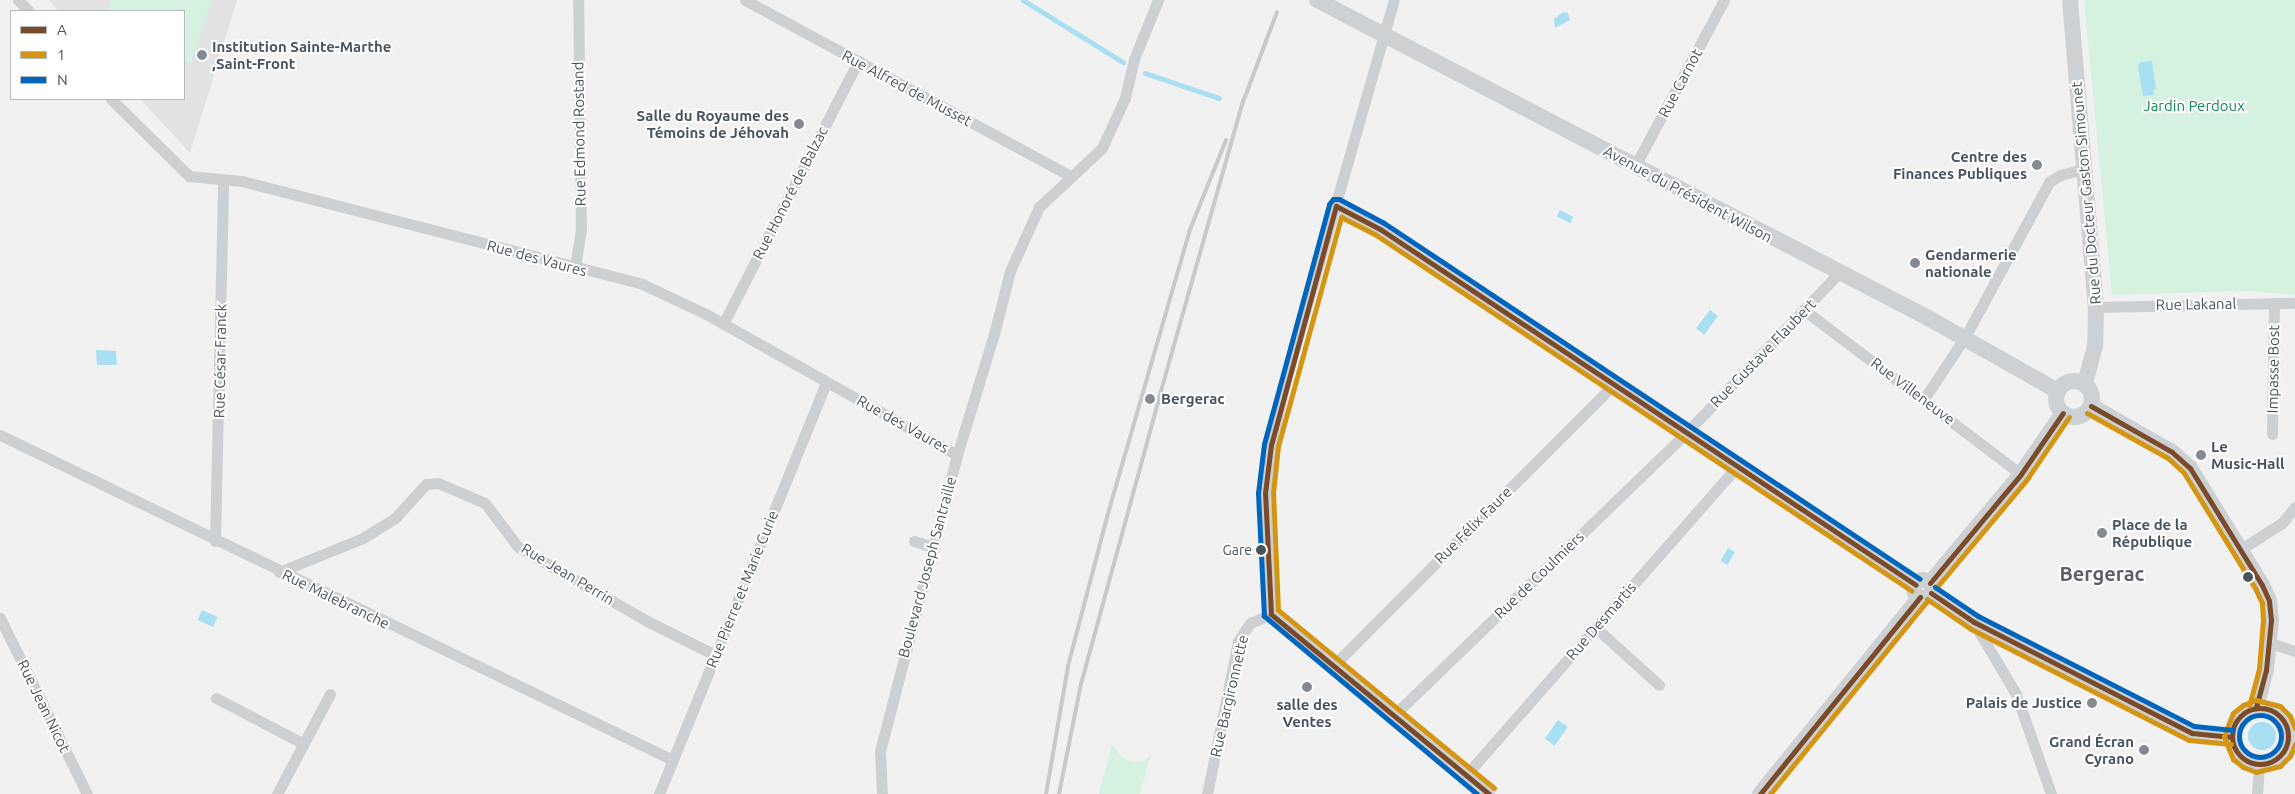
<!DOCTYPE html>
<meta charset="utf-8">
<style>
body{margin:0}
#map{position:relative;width:2295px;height:794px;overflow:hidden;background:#f2f1f1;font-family:Ubuntu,sans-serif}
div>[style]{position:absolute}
.education>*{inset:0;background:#e3e2e3}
.green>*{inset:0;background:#d5f2e1}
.water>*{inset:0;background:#a8dff2;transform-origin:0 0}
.round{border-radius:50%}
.stream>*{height:4.5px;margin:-2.25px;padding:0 2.25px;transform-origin:2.25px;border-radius:2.25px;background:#a8dff2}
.minor>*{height:11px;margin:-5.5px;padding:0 5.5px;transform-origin:5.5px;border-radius:5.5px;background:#cdd0d2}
.secondary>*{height:16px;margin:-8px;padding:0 8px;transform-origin:8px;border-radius:8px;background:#ced1d4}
.secondary>.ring{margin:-8px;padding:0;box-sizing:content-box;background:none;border:16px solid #ced1d4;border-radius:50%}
.rail>*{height:4px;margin:-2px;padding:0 2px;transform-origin:2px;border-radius:2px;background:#c7c9cb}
.bus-1>*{height:5px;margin:-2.5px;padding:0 2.5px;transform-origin:2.5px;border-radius:2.5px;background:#7a4b2a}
.bus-1>.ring{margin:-2.5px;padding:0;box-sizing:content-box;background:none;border:5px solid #7a4b2a;border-radius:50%}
.bus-2>*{height:5px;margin:-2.5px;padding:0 2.5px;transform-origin:2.5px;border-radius:2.5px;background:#d49513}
.bus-3>*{height:5px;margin:-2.5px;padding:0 2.5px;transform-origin:2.5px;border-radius:2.5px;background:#0065bd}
.bus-3>.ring{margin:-2.5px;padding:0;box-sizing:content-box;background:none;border:5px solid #0065bd;border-radius:50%}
.dots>*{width:14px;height:14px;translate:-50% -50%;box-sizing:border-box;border:2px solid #fff;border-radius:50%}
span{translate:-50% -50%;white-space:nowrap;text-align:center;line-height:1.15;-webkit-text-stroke:4px #fff;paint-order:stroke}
.bus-label{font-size:14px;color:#47535f}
.right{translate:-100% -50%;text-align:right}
.poi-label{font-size:15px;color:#47535f;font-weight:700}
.left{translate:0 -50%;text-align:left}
.street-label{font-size:15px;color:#47535f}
.park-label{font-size:15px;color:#128752}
.district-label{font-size:20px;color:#5c6066;font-weight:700}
.legend{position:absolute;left:10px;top:10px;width:175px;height:90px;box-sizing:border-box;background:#fff;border:1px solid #b5babf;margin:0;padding:6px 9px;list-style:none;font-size:15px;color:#47535f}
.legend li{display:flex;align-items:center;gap:10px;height:25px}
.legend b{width:25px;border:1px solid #b5babf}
</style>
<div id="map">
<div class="education">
<div style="clip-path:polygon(49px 0,237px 0,190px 153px,140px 99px,184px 99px,184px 11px,59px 11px)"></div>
</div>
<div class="green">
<div style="clip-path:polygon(111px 0,212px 0,191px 63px,184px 61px,184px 11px,108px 11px)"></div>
<div style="clip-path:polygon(2084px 0,2295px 0,2295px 295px,2246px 291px,2112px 295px)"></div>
<div style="clip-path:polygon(1112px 744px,1122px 758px,1132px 762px,1144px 761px,1151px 755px,1140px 794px,1099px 794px)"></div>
</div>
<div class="water">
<div style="clip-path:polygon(1563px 12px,1568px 13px,1570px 20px,1555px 28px,1554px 19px)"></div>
<div style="clip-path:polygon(2152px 61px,2156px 89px,2153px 90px,2154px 95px,2143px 96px,2138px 67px,2140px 62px)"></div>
<div style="left:1560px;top:210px;width:15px;height:7px;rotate:28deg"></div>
<div style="left:1710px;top:310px;width:10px;height:23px;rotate:37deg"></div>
<div style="clip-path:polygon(96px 350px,116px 351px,117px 365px,97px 365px)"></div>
<div style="left:1728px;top:548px;width:8px;height:15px;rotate:30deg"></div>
<div style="left:202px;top:610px;width:17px;height:11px;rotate:24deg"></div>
<div style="left:1558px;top:720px;width:12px;height:23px;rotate:35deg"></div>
<div class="round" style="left:2248px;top:722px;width:28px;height:28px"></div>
</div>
<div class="stream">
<div style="left:1023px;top:0;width:118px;rotate:31.8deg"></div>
<div style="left:1145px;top:73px;width:78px;rotate:18.7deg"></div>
</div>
<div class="minor">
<div style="left:18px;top:0;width:16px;rotate:45deg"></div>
<div style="left:745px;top:0;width:370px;rotate:28.4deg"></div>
<div style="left:111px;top:99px;width:110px;rotate:44.6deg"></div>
<div style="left:189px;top:176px;width:53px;rotate:5.4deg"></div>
<div style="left:242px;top:181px;width:413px;rotate:14.4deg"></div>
<div style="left:642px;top:284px;width:71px;rotate:25.1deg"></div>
<div style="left:706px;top:314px;width:288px;rotate:29.3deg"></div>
<div style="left:1635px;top:166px;width:188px;rotate:-61.8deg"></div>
<div style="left:1336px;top:206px;width:50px;rotate:27.6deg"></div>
<div style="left:1380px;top:229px;width:643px;rotate:33.59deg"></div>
<div style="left:575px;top:267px;width:36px;rotate:-81deg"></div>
<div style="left:581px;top:231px;width:231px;rotate:-90.7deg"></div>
<div style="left:2096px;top:307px;width:199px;rotate:-1.2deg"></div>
<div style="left:1804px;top:310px;width:272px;rotate:37.1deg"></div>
<div style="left:723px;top:324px;width:296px;rotate:-62.8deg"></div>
<div style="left:1924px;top:399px;width:74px;rotate:-56.5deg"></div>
<div style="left:1965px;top:337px;width:176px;rotate:-61.5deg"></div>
<div style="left:2049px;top:182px;width:13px;rotate:-32deg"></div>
<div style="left:2060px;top:175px;width:25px;rotate:-14deg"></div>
<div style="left:2272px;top:434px;width:131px;rotate:-89.1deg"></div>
<div style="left:0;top:435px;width:747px;rotate:25.78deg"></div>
<div style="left:215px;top:541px;width:360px;rotate:-88.7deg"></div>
<div style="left:914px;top:541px;width:22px;rotate:18deg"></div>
<div style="left:2241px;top:549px;width:49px;rotate:-32.4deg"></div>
<div style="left:2282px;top:523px;width:21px;rotate:-51deg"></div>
<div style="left:279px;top:572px;width:91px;rotate:-22deg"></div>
<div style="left:363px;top:538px;width:38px;rotate:-32deg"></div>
<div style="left:395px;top:518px;width:46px;rotate:-47.6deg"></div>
<div style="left:426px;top:484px;width:12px;rotate:-5deg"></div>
<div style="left:438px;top:483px;width:51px;rotate:23.1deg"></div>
<div style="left:485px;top:503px;width:55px;rotate:53.1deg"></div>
<div style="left:518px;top:547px;width:149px;rotate:29.8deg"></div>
<div style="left:647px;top:621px;width:76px;rotate:26.6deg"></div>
<div style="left:1931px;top:593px;width:52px;rotate:34deg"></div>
<div style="left:1974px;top:622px;width:245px;rotate:27deg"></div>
<div style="left:2192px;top:733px;width:40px;rotate:5.7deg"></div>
<div style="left:1271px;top:614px;width:121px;rotate:-92.8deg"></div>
<div style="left:1265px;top:493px;width:48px;rotate:-82.9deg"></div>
<div style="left:1271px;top:445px;width:65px;rotate:-77.5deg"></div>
<div style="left:1285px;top:382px;width:397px;rotate:-74.1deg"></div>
<div style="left:1271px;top:614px;width:283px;rotate:39.5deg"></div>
<div style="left:0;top:618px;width:196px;rotate:63.7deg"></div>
<div style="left:1974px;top:623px;width:82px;rotate:59.4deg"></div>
<div style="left:2016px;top:694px;width:106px;rotate:70.7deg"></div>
<div style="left:1596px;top:628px;width:85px;rotate:42.1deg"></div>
<div style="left:2270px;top:643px;width:26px;rotate:18deg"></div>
<div style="left:1333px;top:666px;width:397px;rotate:-45.1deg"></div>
<div style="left:216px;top:698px;width:99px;rotate:27.6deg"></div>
<div style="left:1392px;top:717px;width:409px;rotate:-44deg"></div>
<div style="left:1686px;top:433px;width:221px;rotate:-46.3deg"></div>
<div style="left:1466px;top:775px;width:410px;rotate:-48.7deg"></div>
<div style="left:277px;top:794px;width:113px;rotate:-62.1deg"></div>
<div style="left:659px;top:794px;width:444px;rotate:-67.9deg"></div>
<div style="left:882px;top:794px;width:43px;rotate:-92.7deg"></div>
<div style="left:880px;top:751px;width:306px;rotate:-75.4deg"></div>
<div style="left:957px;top:455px;width:127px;rotate:-73deg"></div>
<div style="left:994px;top:334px;width:65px;rotate:-75.7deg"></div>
<div style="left:1010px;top:271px;width:70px;rotate:-65.6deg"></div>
<div style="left:1039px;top:207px;width:86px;rotate:-43.1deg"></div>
<div style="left:1102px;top:148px;width:55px;rotate:-65.3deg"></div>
<div style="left:1125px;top:98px;width:40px;rotate:-77deg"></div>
<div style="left:1134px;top:59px;width:64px;rotate:-67.9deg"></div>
<div style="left:1207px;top:794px;width:156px;rotate:-78.5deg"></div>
<div style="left:1238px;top:641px;width:22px;rotate:-56deg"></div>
<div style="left:1250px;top:623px;width:23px;rotate:-23deg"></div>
<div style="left:2257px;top:794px;width:30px;rotate:-86deg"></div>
</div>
<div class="secondary">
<div style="left:1317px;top:0;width:691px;rotate:27.49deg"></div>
<div style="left:1930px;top:319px;width:147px;rotate:29.4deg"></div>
<div style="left:2070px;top:0;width:308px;rotate:85.2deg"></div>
<div style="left:2096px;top:307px;width:39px;rotate:91deg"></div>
<div style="left:2095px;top:346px;width:39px;rotate:105deg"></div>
<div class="ring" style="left:2056px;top:381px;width:20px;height:20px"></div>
<div style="left:2091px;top:406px;width:93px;rotate:29.6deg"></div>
<div style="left:2172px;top:452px;width:24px;rotate:42deg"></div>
<div style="left:2190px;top:468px;width:137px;rotate:58.4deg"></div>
<div style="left:2262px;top:585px;width:17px;rotate:66deg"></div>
<div style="left:2269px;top:601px;width:19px;rotate:84deg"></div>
<div style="left:2271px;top:620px;width:50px;rotate:95.7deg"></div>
<div style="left:2266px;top:670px;width:39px;rotate:105deg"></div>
<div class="ring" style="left:1914px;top:580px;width:2px;height:2px"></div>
<div style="left:1930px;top:583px;width:142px;rotate:-50.1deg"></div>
<div style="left:2021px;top:474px;width:74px;rotate:-55.5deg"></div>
<div class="ring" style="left:2232px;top:708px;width:40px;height:40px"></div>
<div style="left:1760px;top:794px;width:254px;rotate:-50.9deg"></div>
</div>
<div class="rail">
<div style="left:1046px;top:794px;width:130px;rotate:-80.2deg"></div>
<div style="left:1068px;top:666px;width:154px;rotate:-75.3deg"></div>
<div style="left:1107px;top:517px;width:297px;rotate:-73.9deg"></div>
<div style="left:1189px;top:232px;width:99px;rotate:-68.1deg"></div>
<div style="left:1059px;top:794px;width:112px;rotate:-78.7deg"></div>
<div style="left:1081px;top:684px;width:296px;rotate:-74.7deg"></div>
<div style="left:1159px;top:398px;width:308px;rotate:-74.2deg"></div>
<div style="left:1243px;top:102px;width:96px;rotate:-69.3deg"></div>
</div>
<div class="bus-1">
<div style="left:2091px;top:406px;width:93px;rotate:29.6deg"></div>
<div style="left:2172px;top:452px;width:24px;rotate:42deg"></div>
<div style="left:2190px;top:468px;width:137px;rotate:58.4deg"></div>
<div style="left:2262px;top:585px;width:17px;rotate:66deg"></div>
<div style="left:2269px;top:601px;width:19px;rotate:84deg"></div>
<div style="left:2271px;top:620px;width:50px;rotate:95.7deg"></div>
<div style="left:2266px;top:670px;width:39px;rotate:105deg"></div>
<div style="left:1930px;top:583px;width:142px;rotate:-50.1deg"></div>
<div style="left:2021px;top:474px;width:74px;rotate:-55.5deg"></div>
<div style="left:1931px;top:593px;width:52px;rotate:34deg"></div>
<div style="left:1974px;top:622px;width:245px;rotate:27deg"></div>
<div style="left:2192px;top:733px;width:40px;rotate:5.7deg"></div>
<div class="ring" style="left:2232px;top:708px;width:51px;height:51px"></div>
<div style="left:1489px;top:794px;width:283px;rotate:-140.5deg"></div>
<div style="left:1271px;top:614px;width:121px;rotate:-92.8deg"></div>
<div style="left:1265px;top:493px;width:48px;rotate:-82.9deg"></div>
<div style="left:1271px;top:445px;width:248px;rotate:-74.8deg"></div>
<div style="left:1336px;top:206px;width:50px;rotate:27.6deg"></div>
<div style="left:1380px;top:229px;width:643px;rotate:33.59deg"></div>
<div style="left:1760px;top:794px;width:254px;rotate:-50.9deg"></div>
</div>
<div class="bus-2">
<div style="left:2087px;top:413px;width:93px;rotate:29.1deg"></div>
<div style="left:2168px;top:458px;width:22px;rotate:43deg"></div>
<div style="left:2184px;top:473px;width:135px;rotate:58.3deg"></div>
<div style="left:2255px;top:588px;width:17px;rotate:65deg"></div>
<div style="left:2262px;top:603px;width:17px;rotate:87deg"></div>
<div style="left:2263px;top:620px;width:49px;rotate:94.7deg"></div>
<div style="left:2259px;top:669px;width:38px;rotate:105deg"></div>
<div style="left:1936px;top:588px;width:142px;rotate:-50.1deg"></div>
<div style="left:2027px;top:479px;width:75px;rotate:-55.9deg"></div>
<div style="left:1927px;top:599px;width:53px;rotate:34.3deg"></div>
<div style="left:1971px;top:629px;width:245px;rotate:27deg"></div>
<div style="left:2189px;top:740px;width:42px;rotate:5.4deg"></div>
<div style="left:2295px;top:728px;width:13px;rotate:-113deg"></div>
<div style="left:2290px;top:716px;width:14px;rotate:-135deg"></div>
<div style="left:2280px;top:706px;width:25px;rotate:-166deg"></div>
<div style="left:2256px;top:700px;width:14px;rotate:159deg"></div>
<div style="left:2243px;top:705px;width:13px;rotate:141deg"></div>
<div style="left:2233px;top:713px;width:25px;rotate:111deg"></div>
<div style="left:2224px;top:736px;width:25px;rotate:69deg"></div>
<div style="left:2233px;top:759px;width:13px;rotate:39deg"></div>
<div style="left:2243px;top:767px;width:14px;rotate:21deg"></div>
<div style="left:2256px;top:772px;width:25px;rotate:-14deg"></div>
<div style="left:2280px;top:766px;width:14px;rotate:-45deg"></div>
<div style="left:2290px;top:756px;width:13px;rotate:-67deg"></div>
<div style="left:1494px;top:788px;width:280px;rotate:-140.5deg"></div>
<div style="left:1278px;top:610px;width:117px;rotate:-92.4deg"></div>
<div style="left:1273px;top:493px;width:47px;rotate:-83.9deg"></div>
<div style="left:1278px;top:446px;width:238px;rotate:-74.6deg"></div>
<div style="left:1341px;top:217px;width:39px;rotate:27deg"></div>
<div style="left:1376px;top:235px;width:643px;rotate:33.59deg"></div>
<div style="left:1770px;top:794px;width:247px;rotate:-50.9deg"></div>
</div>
<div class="bus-3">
<div style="left:1935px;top:587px;width:52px;rotate:34deg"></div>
<div style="left:1978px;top:616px;width:242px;rotate:27deg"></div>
<div style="left:2194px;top:726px;width:39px;rotate:6deg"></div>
<div class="ring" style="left:2239px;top:715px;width:37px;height:37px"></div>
<div style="left:1477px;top:794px;width:278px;rotate:-140.1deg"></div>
<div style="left:1264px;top:616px;width:123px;rotate:-92.8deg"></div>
<div style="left:1258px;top:493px;width:49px;rotate:-83deg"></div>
<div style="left:1264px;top:444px;width:249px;rotate:-74.8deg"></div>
<div style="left:1329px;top:204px;width:6px;rotate:-51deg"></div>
<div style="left:1333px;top:199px;width:6px"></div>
<div style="left:1339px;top:199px;width:51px;rotate:28.1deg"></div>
<div style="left:1384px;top:223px;width:643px;rotate:33.59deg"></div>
</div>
<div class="dots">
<div style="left:202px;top:55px;background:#838a92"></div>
<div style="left:799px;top:124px;background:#838a92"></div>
<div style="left:2037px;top:165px;background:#838a92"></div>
<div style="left:1915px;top:263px;background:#838a92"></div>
<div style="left:1150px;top:399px;background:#838a92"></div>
<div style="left:2201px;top:455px;background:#838a92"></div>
<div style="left:2102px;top:533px;background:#838a92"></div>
<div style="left:1261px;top:550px;background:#47535f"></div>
<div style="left:2248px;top:577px;background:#47535f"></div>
<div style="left:1307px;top:687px;background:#838a92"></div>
<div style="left:2092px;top:703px;background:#838a92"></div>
<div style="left:2144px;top:750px;background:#838a92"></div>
</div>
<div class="bus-label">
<span class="right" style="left:1252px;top:550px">Gare</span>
</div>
<div class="poi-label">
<span class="left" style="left:212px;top:55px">Institution Sainte-Marthe<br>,Saint-Front</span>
<span class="right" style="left:789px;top:124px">Salle du Royaume des<br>Témoins de Jéhovah</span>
<span class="right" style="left:2027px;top:165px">Centre des<br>Finances Publiques</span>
<span class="left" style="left:1925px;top:263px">Gendarmerie<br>nationale</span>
<span class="left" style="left:1161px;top:399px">Bergerac</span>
<span class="left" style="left:2211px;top:455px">Le<br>Music-Hall</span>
<span class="left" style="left:2112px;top:533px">Place de la<br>République</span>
<span class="right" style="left:2082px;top:703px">Palais de Justice</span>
<span style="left:1307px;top:713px">salle des<br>Ventes</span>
<span class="right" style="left:2134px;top:750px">Grand Écran<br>Cyrano</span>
</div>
<div class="street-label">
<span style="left:1680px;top:83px;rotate:-62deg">Rue Carnot</span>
<span style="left:907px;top:88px;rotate:28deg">Rue Alfred de Musset</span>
<span style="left:579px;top:134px;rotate:-91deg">Rue Edmond Rostand</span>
<span style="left:790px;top:193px;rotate:-63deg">Rue Honoré de Balzac</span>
<span style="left:2086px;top:193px;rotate:-95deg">Rue du Docteur Gaston Simounet</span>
<span style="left:1688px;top:194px;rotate:28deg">Avenue du Président Wilson</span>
<span style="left:537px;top:258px;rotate:15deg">Rue des Vaures</span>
<span style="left:2196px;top:304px;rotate:-1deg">Rue Lakanal</span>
<span style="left:1763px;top:353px;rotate:-46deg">Rue Gustave Flaubert</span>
<span style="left:220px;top:361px;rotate:-89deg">Rue César Franck</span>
<span style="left:2273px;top:369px;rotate:-89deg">Impasse Bost</span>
<span style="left:1913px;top:391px;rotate:37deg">Rue Villeneuve</span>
<span style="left:903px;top:424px;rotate:29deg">Rue des Vaures</span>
<span style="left:1473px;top:525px;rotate:-45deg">Rue Félix Faure</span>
<span style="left:927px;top:567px;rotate:-75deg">Boulevard Joseph Santraille</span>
<span style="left:568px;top:574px;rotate:31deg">Rue Jean Perrin</span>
<span style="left:1539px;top:575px;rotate:-44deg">Rue de Coulmiers</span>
<span style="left:742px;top:589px;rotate:-68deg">Rue Pierre et Marie Curie</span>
<span style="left:336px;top:599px;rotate:26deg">Rue Malebranche</span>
<span style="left:1601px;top:621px;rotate:-49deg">Rue Desmartis</span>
<span style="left:1229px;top:696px;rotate:-77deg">Rue Bargironnette</span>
<span style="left:44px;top:706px;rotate:64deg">Rue Jean Nicot</span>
</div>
<div class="park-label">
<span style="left:2194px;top:106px">Jardin Perdoux</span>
</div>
<div class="district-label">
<span style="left:2102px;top:573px">Bergerac</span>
</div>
<ul class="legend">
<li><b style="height:6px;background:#7a4b2a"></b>A</li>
<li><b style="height:6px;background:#d49513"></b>1</li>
<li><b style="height:6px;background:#0065bd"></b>N</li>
</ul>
</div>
